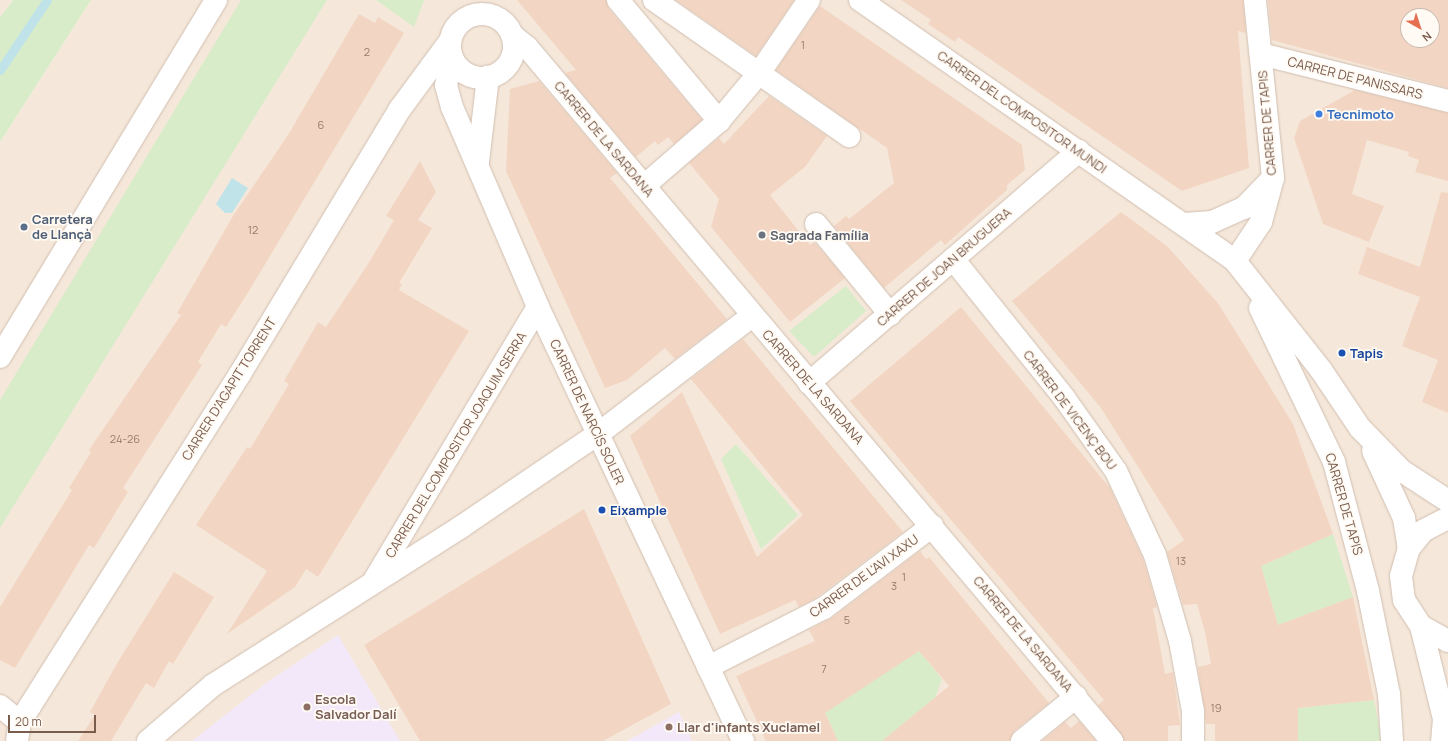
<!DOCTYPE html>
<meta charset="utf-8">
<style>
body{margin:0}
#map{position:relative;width:1448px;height:741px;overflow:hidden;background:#fdf6ec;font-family:Manrope,sans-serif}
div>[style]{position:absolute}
.residential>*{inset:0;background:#f5e8da}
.education>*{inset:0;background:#f3e8fa}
.green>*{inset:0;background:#d8ecc9}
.water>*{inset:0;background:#bfe3e8}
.stream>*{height:9px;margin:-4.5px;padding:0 4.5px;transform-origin:4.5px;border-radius:4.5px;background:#bfe3e8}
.building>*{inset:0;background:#f3d5c3}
.roads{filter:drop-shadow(0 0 1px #d1beb0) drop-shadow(0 0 1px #d1beb0)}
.minor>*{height:22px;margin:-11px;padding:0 11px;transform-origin:11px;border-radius:11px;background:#fff}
.minor>.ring{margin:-11px;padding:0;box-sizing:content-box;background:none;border:22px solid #fff;border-radius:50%}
.dots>*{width:11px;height:11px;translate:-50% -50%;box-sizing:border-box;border:2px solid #fffaf3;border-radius:50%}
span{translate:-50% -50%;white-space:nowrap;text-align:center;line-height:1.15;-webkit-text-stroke:3.5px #fffaf3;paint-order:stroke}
.number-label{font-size:11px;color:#987a6a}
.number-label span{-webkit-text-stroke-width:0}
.street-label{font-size:13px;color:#7a5c4d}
.shop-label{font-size:13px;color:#366cbe;font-weight:700}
.left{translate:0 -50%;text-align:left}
.service-label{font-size:13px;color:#4e5e75;font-weight:700}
.worship-label{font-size:13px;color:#5b616d;font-weight:700}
.transit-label{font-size:13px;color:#164399;font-weight:700}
.education-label{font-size:13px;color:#785e54;font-weight:700}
.north{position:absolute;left:1400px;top:8px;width:40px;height:40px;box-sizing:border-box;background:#fffaf3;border:1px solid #cabbb1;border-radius:50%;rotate:141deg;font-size:11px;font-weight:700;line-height:16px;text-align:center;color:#7a5c4d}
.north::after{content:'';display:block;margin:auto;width:14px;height:18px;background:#e76f51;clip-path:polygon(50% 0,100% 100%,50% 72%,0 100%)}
.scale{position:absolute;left:8px;top:715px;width:88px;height:18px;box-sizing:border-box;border:2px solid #7a5c4d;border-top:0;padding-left:5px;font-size:12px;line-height:14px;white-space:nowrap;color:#7a5c4d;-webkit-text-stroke:3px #fffaf3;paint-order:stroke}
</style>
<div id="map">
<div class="residential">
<div style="clip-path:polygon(0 0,13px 0,0 17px)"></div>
<div style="clip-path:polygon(evenodd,91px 0,1448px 0,1448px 741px,0 741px,0 142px,91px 0,1408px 16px,1432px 16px,1432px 40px,1408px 40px,1408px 16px)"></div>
</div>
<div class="education">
<div style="clip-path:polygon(338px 635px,400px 741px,192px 741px,266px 683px)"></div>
<div style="clip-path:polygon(679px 712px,692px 741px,627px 741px)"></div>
</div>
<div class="green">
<div style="clip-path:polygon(13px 0,91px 0,0 142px,0 17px)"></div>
<div style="clip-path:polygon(241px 0,327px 0,0 528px,0 400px)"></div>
<div style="clip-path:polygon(376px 0,424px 0,414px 27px)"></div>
<div style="clip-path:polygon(846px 286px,866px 311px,814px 357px,789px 331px)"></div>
<div style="clip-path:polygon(736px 444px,798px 515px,761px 549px,721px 459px)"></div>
<div style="clip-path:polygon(1333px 534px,1353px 597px,1278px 625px,1261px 566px)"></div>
<div style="clip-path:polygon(919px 651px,942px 679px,935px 698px,882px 741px,838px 741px,823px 708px)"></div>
<div style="clip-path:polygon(1374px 700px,1382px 741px,1298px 741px,1298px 708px)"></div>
</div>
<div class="water">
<div style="clip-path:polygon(232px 178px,248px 188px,232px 213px,225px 213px,216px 204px)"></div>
</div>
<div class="stream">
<div style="left:0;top:70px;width:84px;rotate:-56.1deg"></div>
</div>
<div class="building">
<div style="clip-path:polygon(517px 0,606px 0,608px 8px,702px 120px,674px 144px,668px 137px,658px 145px,655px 141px,636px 157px,565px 73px,576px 70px)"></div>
<div style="clip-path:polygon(676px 0,794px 0,756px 56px)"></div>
<div style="clip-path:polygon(901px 0,1243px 0,1246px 33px,1238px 31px,1249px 168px,1182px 191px,958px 37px,955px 42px,928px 24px,931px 20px)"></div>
<div style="clip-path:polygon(evenodd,1268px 0,1448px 0,1448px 88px,1272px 40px,1268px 0,1408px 16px,1432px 16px,1432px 40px,1408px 40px,1408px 16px)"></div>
<div style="clip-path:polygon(820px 6px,1022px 145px,1025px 170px,1007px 185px,1007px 190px,945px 245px,941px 240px,884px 288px,834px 226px,846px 216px,849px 219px,894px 183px,887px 148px,776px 70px)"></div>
<div style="clip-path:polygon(359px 14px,375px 23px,378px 17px,404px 33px,249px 291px,226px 327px,221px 324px,198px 362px,202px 365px,123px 488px,128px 492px,94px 548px,89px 545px,15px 668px,0 660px,0 607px,72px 490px,69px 488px,91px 452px,89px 450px,181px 315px,177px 313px,233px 216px,288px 135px)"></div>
<div style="clip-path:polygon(539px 81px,617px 173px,610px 178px,727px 319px,675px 359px,665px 348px,627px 380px,605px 388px,506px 171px,510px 89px)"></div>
<div style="clip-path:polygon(1355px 90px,1448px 113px,1448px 181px,1415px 172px,1419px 160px,1408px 156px,1409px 152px,1367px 140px,1352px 194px,1384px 206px,1369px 242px,1323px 224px,1294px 138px,1300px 121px)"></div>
<div style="clip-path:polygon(769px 96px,827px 136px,805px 167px,770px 195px,810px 245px,814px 242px,845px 278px,790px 322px,711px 227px,719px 199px,689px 163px,719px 138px,724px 144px)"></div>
<div style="clip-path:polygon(420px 161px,436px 192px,418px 220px,432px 228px,399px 283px,402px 284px,399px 290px,469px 331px,318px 577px,306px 569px,295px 587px,227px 634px,267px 571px,196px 525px,247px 447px,250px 449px,289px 384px,284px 381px,318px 322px,326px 327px,368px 264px,394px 220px,386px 216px)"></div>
<div style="clip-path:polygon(1441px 192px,1448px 193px,1448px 413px,1422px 402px,1438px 360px,1402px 346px,1420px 297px,1358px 274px,1367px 247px,1420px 267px)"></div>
<div style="clip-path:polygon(1121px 212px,1167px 246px,1218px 303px,1293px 424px,1333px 534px,1261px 566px,1278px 625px,1353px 597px,1374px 700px,1298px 708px,1298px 741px,1215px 741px,1215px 724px,1206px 724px,1198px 667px,1211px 664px,1205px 632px,1197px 604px,1183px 605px,1167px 552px,1184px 540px,1101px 408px,1012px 301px)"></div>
<div style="clip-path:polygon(961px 307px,1110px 488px,1143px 559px,1157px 607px,1153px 608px,1165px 674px,1173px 672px,1180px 725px,1168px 726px,1168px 741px,1124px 741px,1098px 705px,1104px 700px,850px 401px)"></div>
<div style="clip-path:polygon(743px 339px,903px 532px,817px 597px,799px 607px,795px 600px,720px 634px,630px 436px,682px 392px,757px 557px,803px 515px,691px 379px)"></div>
<div style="clip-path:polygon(584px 509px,671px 704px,603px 741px,420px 741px,364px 645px)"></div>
<div style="clip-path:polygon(920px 551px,926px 559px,929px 557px,1049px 703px,1014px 731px,1010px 741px,882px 741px,949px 686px,919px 651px,825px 713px,838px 741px,766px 741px,736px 676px,815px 641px,809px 630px,832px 618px)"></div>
<div style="clip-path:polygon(174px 572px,214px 597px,173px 664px,169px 661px,154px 688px,146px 683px,111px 741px,78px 741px,95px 715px,90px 712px,116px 665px)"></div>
<div style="clip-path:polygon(1079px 721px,1096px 741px,1042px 741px,1065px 722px,1071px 728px)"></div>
</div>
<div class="roads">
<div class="minor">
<div style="left:618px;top:0;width:158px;rotate:50.1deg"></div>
<div style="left:654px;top:0;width:238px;rotate:34.9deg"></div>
<div style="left:860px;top:0;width:457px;rotate:34.8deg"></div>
<div style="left:1235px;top:261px;width:139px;rotate:51.7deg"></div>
<div style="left:1321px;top:370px;width:70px;rotate:56.1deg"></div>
<div style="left:1360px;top:428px;width:60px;rotate:45.7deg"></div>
<div style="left:1402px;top:471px;width:55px;rotate:33.1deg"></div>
<div class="ring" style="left:450px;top:14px;width:42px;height:42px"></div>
<div style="left:512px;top:35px;width:19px;rotate:39deg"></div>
<div style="left:527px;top:47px;width:908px;rotate:49.87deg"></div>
<div style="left:1261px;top:54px;width:193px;rotate:14.1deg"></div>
<div style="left:452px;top:57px;width:29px;rotate:102deg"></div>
<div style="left:446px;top:85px;width:23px;rotate:75deg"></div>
<div style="left:452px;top:107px;width:218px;rotate:66.7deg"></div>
<div style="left:538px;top:307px;width:480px;rotate:64.7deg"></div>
<div style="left:478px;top:162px;width:86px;rotate:-83.3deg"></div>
<div style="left:644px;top:186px;width:99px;rotate:-40.9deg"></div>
<div style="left:719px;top:121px;width:64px;rotate:-50.1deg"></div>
<div style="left:760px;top:72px;width:87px;rotate:-55.8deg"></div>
<div style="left:816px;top:224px;width:117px;rotate:50.6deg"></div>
<div style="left:1184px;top:224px;width:28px;rotate:-4deg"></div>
<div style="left:1212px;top:222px;width:35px;rotate:-24deg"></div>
<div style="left:1244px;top:208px;width:40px;rotate:-46deg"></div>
<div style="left:953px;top:259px;width:179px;rotate:51.3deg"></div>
<div style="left:1065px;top:399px;width:88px;rotate:54.7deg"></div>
<div style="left:1116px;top:471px;width:93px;rotate:65.1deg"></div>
<div style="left:1155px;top:555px;width:90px;rotate:73.8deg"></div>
<div style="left:1180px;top:641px;width:71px;rotate:79.5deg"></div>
<div style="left:1193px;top:711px;width:30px;rotate:90deg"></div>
<div style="left:1235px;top:261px;width:47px;rotate:-56.3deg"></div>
<div style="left:1261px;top:222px;width:46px;rotate:-74.7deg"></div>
<div style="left:1273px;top:178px;width:179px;rotate:-95.8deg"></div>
<div style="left:1260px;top:308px;width:171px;rotate:64.3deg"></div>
<div style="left:1334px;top:462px;width:133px;rotate:75.2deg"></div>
<div style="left:1368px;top:591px;width:105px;rotate:78.5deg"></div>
<div style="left:1389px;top:694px;width:47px;rotate:86.3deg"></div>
<div style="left:0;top:357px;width:417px;rotate:-58.8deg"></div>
<div style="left:809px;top:383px;width:356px;rotate:-40.7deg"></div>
<div style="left:1373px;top:451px;width:74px;rotate:65.2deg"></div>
<div style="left:1404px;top:518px;width:30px;rotate:81deg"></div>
<div style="left:1448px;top:518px;width:28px;rotate:153deg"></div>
<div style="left:1423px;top:531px;width:22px;rotate:129deg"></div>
<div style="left:1409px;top:548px;width:29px;rotate:106deg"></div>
<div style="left:1401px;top:576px;width:24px;rotate:83deg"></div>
<div style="left:1404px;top:600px;width:31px;rotate:57deg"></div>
<div style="left:1421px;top:626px;width:31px;rotate:29deg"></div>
<div style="left:375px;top:579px;width:317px;rotate:-59.1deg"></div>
<div style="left:1421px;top:626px;width:96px;rotate:76.1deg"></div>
<div style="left:1444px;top:719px;width:22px;rotate:95deg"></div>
<div style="left:708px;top:667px;width:130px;rotate:-27deg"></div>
<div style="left:824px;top:608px;width:136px;rotate:-37.2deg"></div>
<div style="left:0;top:706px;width:26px;rotate:39deg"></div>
<div style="left:17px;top:741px;width:19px;rotate:-81deg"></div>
<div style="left:20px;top:722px;width:19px;rotate:-58deg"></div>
<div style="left:30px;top:706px;width:393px;rotate:-57.7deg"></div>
<div style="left:240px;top:374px;width:310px;rotate:-58.9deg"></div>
<div style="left:400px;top:109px;width:84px;rotate:-53.7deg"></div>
<div style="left:148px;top:741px;width:86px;rotate:-40.7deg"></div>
<div style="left:213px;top:685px;width:294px;rotate:-32.5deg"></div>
<div style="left:461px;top:527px;width:166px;rotate:-34.2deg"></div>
<div style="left:598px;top:434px;width:194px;rotate:-37.5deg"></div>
<div style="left:1022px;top:741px;width:70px;rotate:-39.2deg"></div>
</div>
</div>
<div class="dots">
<div style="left:1319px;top:114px;background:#3f7fe0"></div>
<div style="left:24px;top:227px;background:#5c6f8a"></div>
<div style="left:762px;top:235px;background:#6b7280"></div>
<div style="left:1342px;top:353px;background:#1a4fb4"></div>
<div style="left:602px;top:510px;background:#1a4fb4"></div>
<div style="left:307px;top:707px;background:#8d6e63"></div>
<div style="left:669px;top:727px;background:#8d6e63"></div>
</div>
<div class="number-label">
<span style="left:803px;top:45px">1</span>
<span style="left:367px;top:52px">2</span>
<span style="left:321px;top:125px">6</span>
<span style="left:253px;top:230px">12</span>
<span style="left:125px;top:439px">24-26</span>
<span style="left:1181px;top:561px">13</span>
<span style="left:904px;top:577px">1</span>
<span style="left:894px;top:586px">3</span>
<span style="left:847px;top:620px">5</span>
<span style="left:824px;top:669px">7</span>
<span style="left:1216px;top:708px">19</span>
</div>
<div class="street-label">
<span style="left:1355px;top:78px;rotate:14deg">CARRER DE PANISSARS</span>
<span style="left:1022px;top:112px;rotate:35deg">CARRER DEL COMPOSITOR MUNDI</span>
<span style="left:1267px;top:123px;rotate:-95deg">CARRER DE TAPIS</span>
<span style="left:604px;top:139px;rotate:50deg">CARRER DE LA SARDANA</span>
<span style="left:944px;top:267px;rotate:-41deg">CARRER DE JOAN BRUGUERA</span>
<span style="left:813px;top:387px;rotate:49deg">CARRER DE LA SARDANA</span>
<span style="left:229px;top:389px;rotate:-58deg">CARRER D'AGAPIT TORRENT</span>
<span style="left:1070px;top:410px;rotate:53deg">CARRER DE VICENÇ BOU</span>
<span style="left:587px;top:412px;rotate:65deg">CARRER DE NARCÍS SOLER</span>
<span style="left:456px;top:445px;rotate:-59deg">CARRER DEL COMPOSITOR JOAQUIM SERRA</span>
<span style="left:1344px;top:504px;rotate:74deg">CARRER DE TAPIS</span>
<span style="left:864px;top:576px;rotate:-36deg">CARRER DE L'AVI XAXU</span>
<span style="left:1023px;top:634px;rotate:50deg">CARRER DE LA SARDANA</span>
</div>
<div class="shop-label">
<span class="left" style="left:1327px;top:114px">Tecnimoto</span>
</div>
<div class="service-label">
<span class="left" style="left:32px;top:227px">Carretera<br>de Llançà</span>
</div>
<div class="worship-label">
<span class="left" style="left:770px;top:235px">Sagrada Família</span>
</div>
<div class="transit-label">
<span class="left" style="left:1350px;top:353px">Tapis</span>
<span class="left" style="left:610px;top:510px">Eixample</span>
</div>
<div class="education-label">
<span class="left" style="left:315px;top:707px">Escola<br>Salvador Dalí</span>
<span class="left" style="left:677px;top:727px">Llar d'infants Xuclamel</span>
</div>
<div class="north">N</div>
<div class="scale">20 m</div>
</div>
